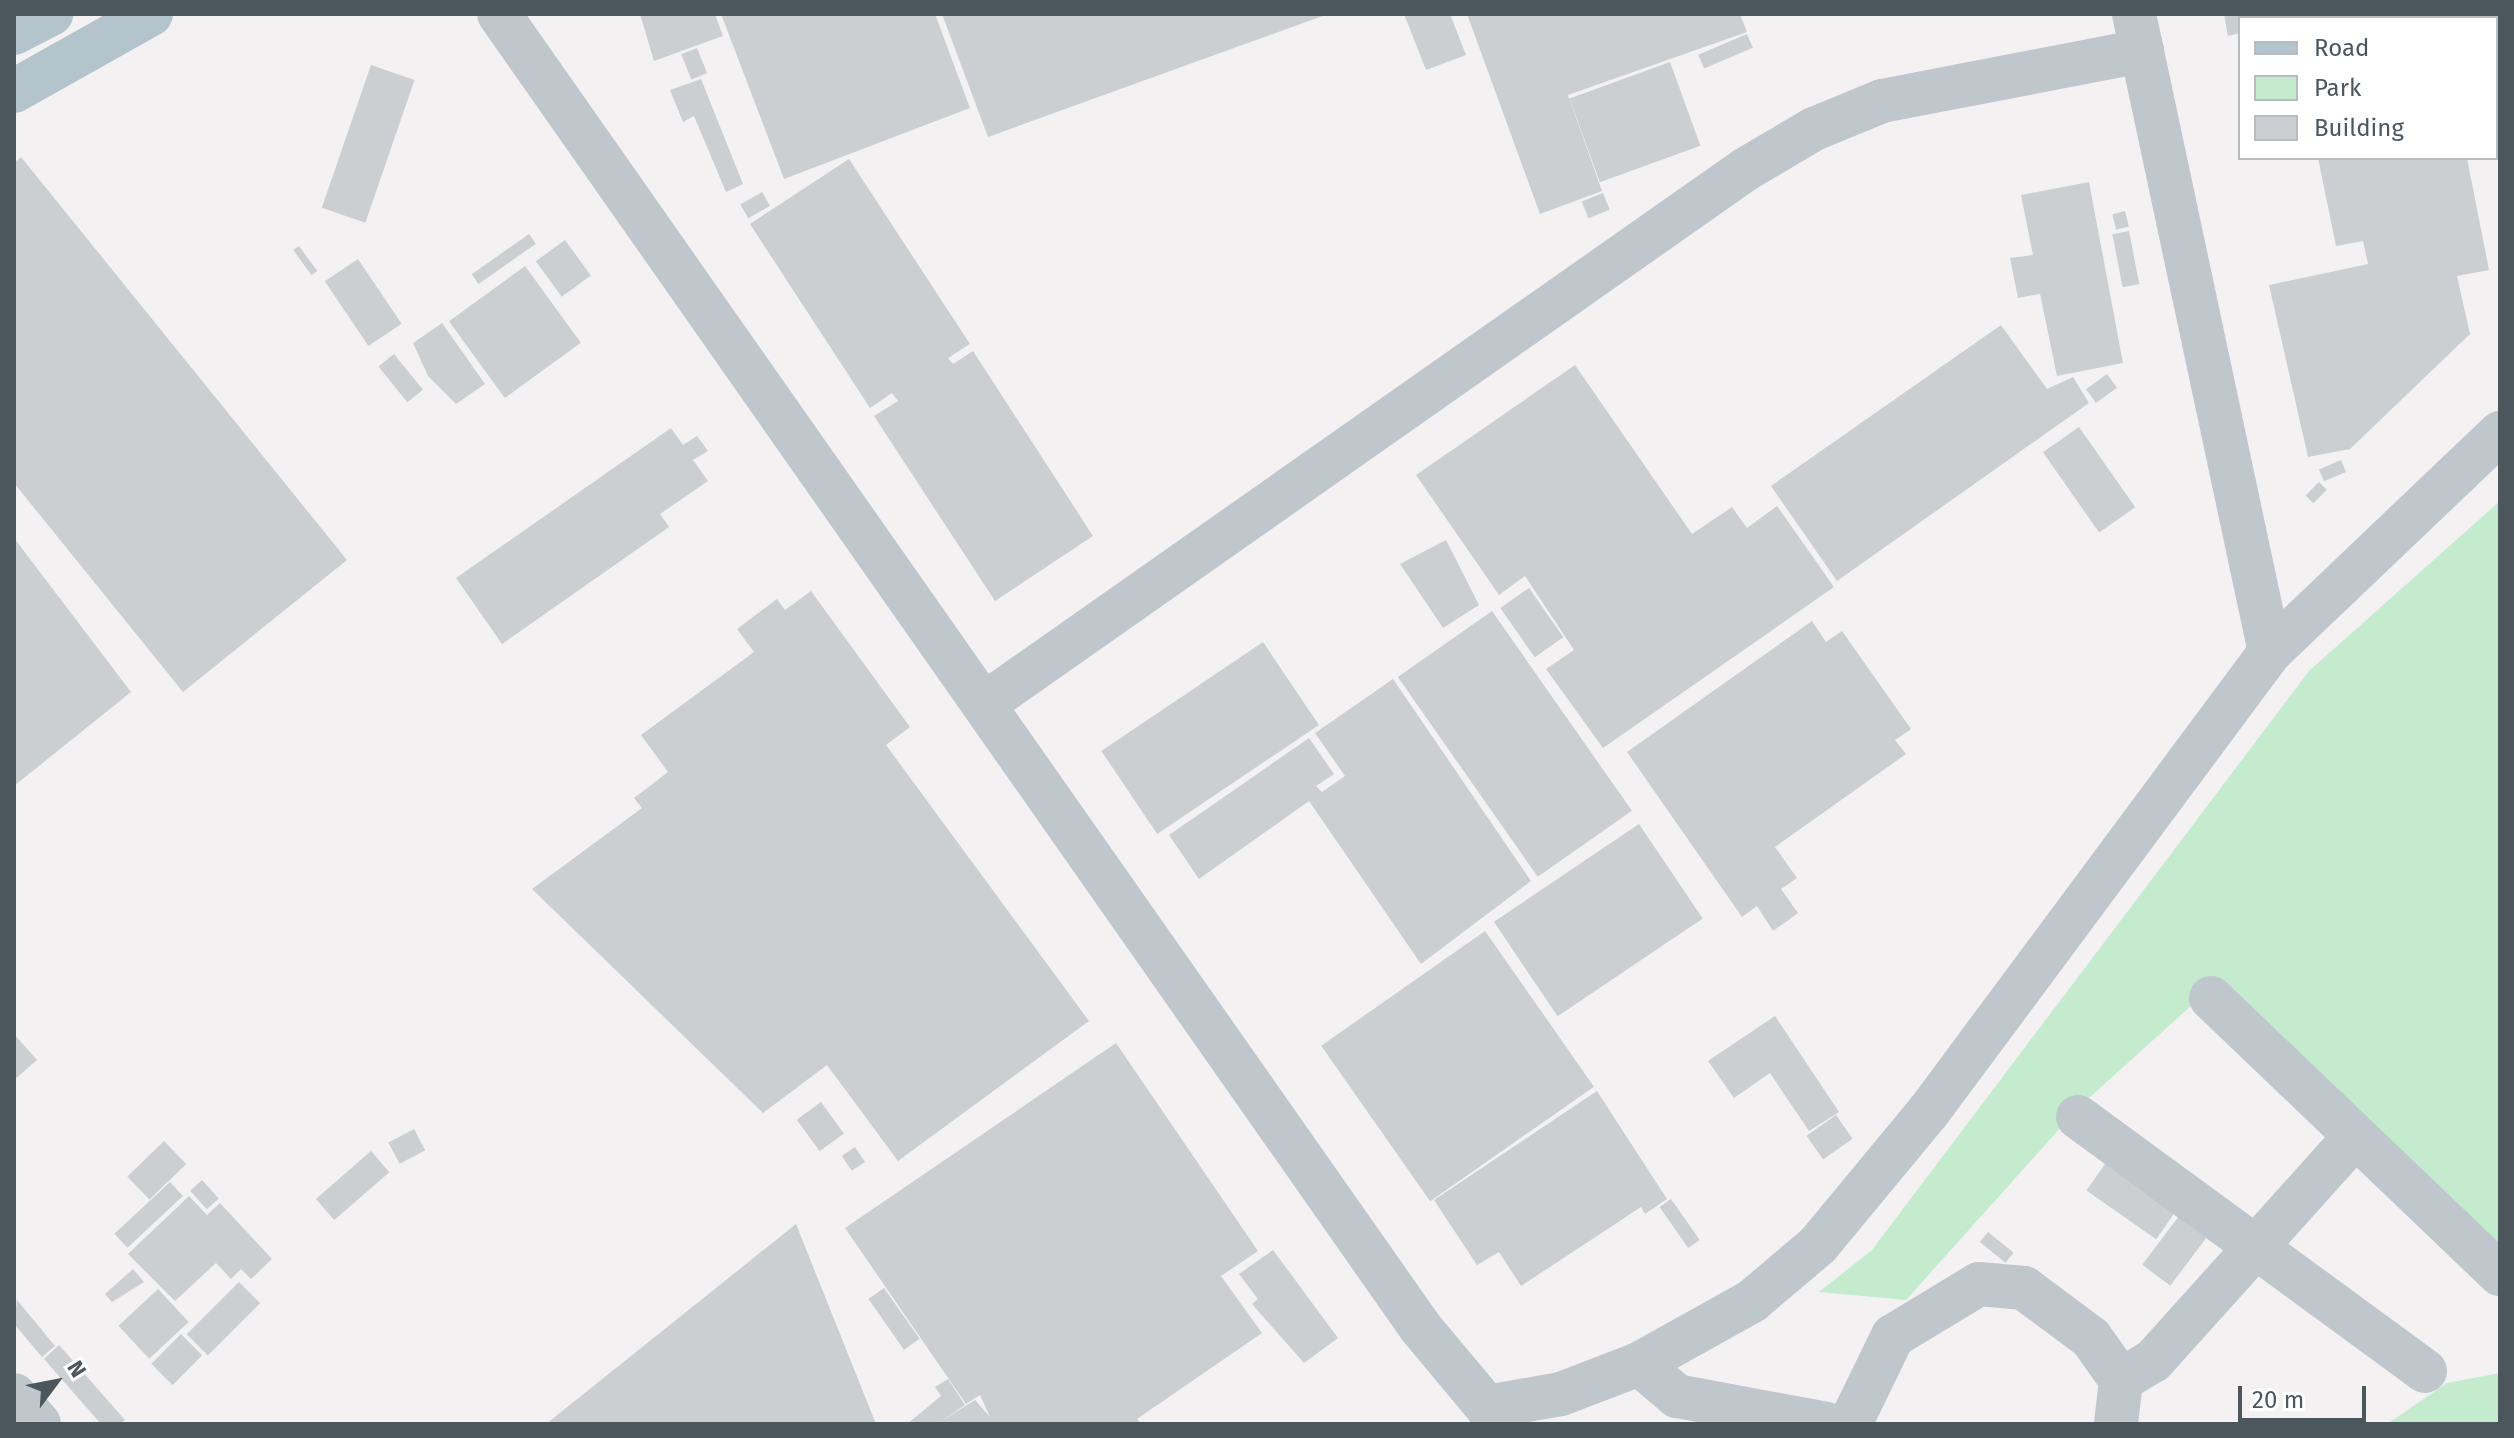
<!DOCTYPE html>
<style>
body{margin:0}
#map{position:relative;width:2514px;height:1438px;overflow:hidden;background:#f3f1f2;font-family:"Fira Sans",sans-serif}
div>[style]{position:absolute}
.green>*{inset:0;background:#c5ebcf}
.building>*{inset:0;background:#cccfd2;transform-origin:0 0}
.minor>*{height:44px;margin:-22px;padding:0 22px;transform-origin:22px;border-radius:22px;background:#bfc7cc}
.tertiary>*{height:44px;margin:-22px;padding:0 22px;transform-origin:22px;border-radius:22px;background:#bfc7cc}
.primary>*{height:44px;margin:-22px;padding:0 22px;transform-origin:22px;border-radius:22px;background:#b4c4cd}
span{translate:-50% -50%;white-space:nowrap;text-align:center;line-height:1.15;-webkit-text-stroke:8px #fff;paint-order:stroke}
.frame{position:absolute;inset:0;border:16px solid #4b575d;pointer-events:none}
.legend{position:absolute;left:2238px;top:16px;width:260px;height:144px;box-sizing:border-box;background:#fff;border:2px solid #b7bcbe;margin:0;padding:10px 14px;list-style:none;font-size:24px;color:#4b575d}
.legend li{display:flex;align-items:center;gap:16px;height:40px}
.legend b{width:40px;border:2px solid #b7bcbe}
.north{position:absolute;left:16px;top:1342px;width:80px;height:80px;-webkit-text-stroke:6px #fff;paint-order:stroke;rotate:58deg;font-size:22px;font-weight:700;line-height:32px;text-align:center;color:#4b575d}
.north::after{content:'';display:block;margin:auto;width:28px;height:36px;background:#4b575d;clip-path:polygon(50% 0,100% 100%,50% 72%,0 100%)}
.scale{position:absolute;left:2238px;top:1386px;width:128px;height:36px;box-sizing:border-box;border:4px solid #4b575d;border-top:0;padding-left:10px;font-size:24px;line-height:28px;white-space:nowrap;color:#4b575d;-webkit-text-stroke:6px #fff;paint-order:stroke}
</style>
<div id="map">
<div class="green">
<div style="clip-path:polygon(2500px 501px,2500px 1258px,2213px 986px,2079px 1107px,1906px 1300px,1819px 1292px,1872px 1250px,2309px 671px)"></div>
<div style="clip-path:polygon(2500px 1373px,2500px 1424px,2387px 1424px,2447px 1383px)"></div>
</div>
<div class="building">
<div style="clip-path:polygon(640px 14px,715px 14px,723px 36px,654px 61px)"></div>
<div style="clip-path:polygon(721px 14px,935px 14px,970px 108px,784px 179px)"></div>
<div style="clip-path:polygon(942px 14px,1328px 14px,988px 137px)"></div>
<div style="clip-path:polygon(1404px 14px,1450px 14px,1466px 55px,1426px 70px)"></div>
<div style="clip-path:polygon(1467px 14px,1740px 14px,1747px 32px,1568px 95px,1602px 191px,1540px 214px)"></div>
<div style="clip-path:polygon(2224px 14px,2437px 14px,2438px 18px,2240px 18px,2240px 33px,2228px 36px)"></div>
<div style="left:1747px;top:34px;width:15px;height:53px;rotate:67deg"></div>
<div style="left:697px;top:48px;width:27px;height:17px;rotate:68deg"></div>
<div style="left:1670px;top:62px;width:89px;height:107px;rotate:70deg"></div>
<div style="left:371px;top:65px;width:46px;height:151px;rotate:19deg"></div>
<div style="clip-path:polygon(701px 79px,743px 184px,726px 192px,694px 116px,683px 122px,670px 90px)"></div>
<div style="clip-path:polygon(21px 157px,347px 560px,183px 692px,14px 483px,14px 163px)"></div>
<div style="clip-path:polygon(2318px 158px,2467px 158px,2489px 270px,2457px 276px,2470px 334px,2350px 449px,2308px 457px,2269px 285px,2368px 264px,2363px 241px,2336px 246px)"></div>
<div style="clip-path:polygon(849px 159px,970px 344px,948px 358px,953px 364px,973px 351px,1093px 536px,995px 601px,874px 416px,898px 401px,892px 393px,870px 408px,750px 224px)"></div>
<div style="clip-path:polygon(2089px 182px,2123px 363px,2057px 376px,2040px 294px,2018px 298px,2010px 258px,2033px 255px,2021px 195px)"></div>
<div style="left:762px;top:192px;width:16px;height:25px;rotate:60deg"></div>
<div style="left:1603px;top:193px;width:18px;height:23px;rotate:68deg"></div>
<div style="left:2125px;top:211px;width:16px;height:13px;rotate:76deg"></div>
<div style="left:2129px;top:231px;width:54px;height:17px;rotate:79deg"></div>
<div style="left:529px;top:234px;width:12px;height:70px;rotate:55deg"></div>
<div style="left:565px;top:240px;width:44px;height:36px;rotate:54deg"></div>
<div style="left:299px;top:246px;width:31px;height:7px;rotate:54deg"></div>
<div style="left:358px;top:259px;width:78px;height:40px;rotate:56deg"></div>
<div style="left:525px;top:266px;width:95px;height:94px;rotate:54deg"></div>
<div style="clip-path:polygon(442px 323px,485px 384px,456px 404px,428px 376px,413px 343px)"></div>
<div style="clip-path:polygon(2001px 325px,2047px 389px,2073px 377px,2089px 403px,1837px 581px,1771px 486px)"></div>
<div style="left:394px;top:354px;width:46px;height:20px;rotate:51deg"></div>
<div style="clip-path:polygon(1575px 365px,1692px 534px,1732px 507px,1747px 528px,1777px 506px,1834px 587px,1603px 748px,1546px 669px,1574px 650px,1525px 576px,1499px 595px,1416px 475px)"></div>
<div style="left:2107px;top:374px;width:17px;height:26px;rotate:54deg"></div>
<div style="left:2079px;top:427px;width:98px;height:44px;rotate:55deg"></div>
<div style="clip-path:polygon(671px 428px,683px 445px,697px 436px,708px 451px,693px 460px,708px 481px,660px 514px,669px 527px,502px 644px,456px 578px)"></div>
<div style="left:2341px;top:460px;width:13px;height:24px;rotate:67deg"></div>
<div style="left:2319px;top:482px;width:11px;height:19px;rotate:45deg"></div>
<div style="clip-path:polygon(14px 538px,131px 692px,14px 786px)"></div>
<div style="clip-path:polygon(1446px 540px,1479px 605px,1443px 628px,1400px 564px)"></div>
<div style="left:1529px;top:588px;width:60px;height:35px;rotate:55deg"></div>
<div style="clip-path:polygon(811px 591px,910px 727px,886px 745px,1089px 1021px,898px 1161px,827px 1065px,763px 1113px,532px 889px,642px 808px,634px 798px,668px 772px,641px 735px,754px 652px,737px 629px,777px 599px,785px 610px)"></div>
<div style="left:1492px;top:611px;width:244px;height:115px;rotate:55deg"></div>
<div style="clip-path:polygon(1812px 621px,1826px 642px,1842px 631px,1911px 729px,1895px 740px,1906px 754px,1775px 847px,1797px 878px,1781px 889px,1798px 913px,1773px 931px,1757px 906px,1742px 917px,1627px 752px)"></div>
<div style="left:1263px;top:642px;width:100px;height:195px;rotate:56deg"></div>
<div style="clip-path:polygon(1393px 679px,1531px 881px,1421px 964px,1309px 801px,1199px 879px,1169px 835px,1309px 738px,1334px 774px,1316px 786px,1322px 792px,1345px 776px,1315px 733px)"></div>
<div style="left:1639px;top:824px;width:114px;height:175px;rotate:56deg"></div>
<div style="left:1485px;top:931px;width:190px;height:200px;rotate:55deg"></div>
<div style="clip-path:polygon(1775px 1016px,1839px 1112px,1809px 1131px,1770px 1073px,1734px 1098px,1708px 1061px)"></div>
<div style="clip-path:polygon(14px 1034px,37px 1060px,14px 1080px)"></div>
<div style="clip-path:polygon(1116px 1043px,1258px 1251px,1221px 1276px,1262px 1333px,1137px 1419px,1141px 1424px,907px 1424px,941px 1396px,935px 1387px,948px 1379px,965px 1405px,940px 1422px,975px 1400px,990px 1417px,980px 1395px,966px 1404px,845px 1228px)"></div>
<div style="clip-path:polygon(1597px 1091px,1667px 1199px,1645px 1214px,1641px 1207px,1521px 1286px,1499px 1252px,1477px 1265px,1434px 1200px)"></div>
<div style="left:821px;top:1102px;width:39px;height:30px;rotate:54deg"></div>
<div style="left:1836px;top:1115px;width:29px;height:36px;rotate:55deg"></div>
<div style="left:414px;top:1129px;width:24px;height:29px;rotate:62deg"></div>
<div style="left:164px;top:1141px;width:32px;height:51px;rotate:46deg"></div>
<div style="left:855px;top:1147px;width:18px;height:16px;rotate:56deg"></div>
<div style="left:371px;top:1151px;width:28px;height:73px;rotate:49deg"></div>
<div style="left:2110px;top:1157px;width:85px;height:41px;rotate:35deg"></div>
<div style="left:202px;top:1180px;width:25px;height:16px;rotate:48deg"></div>
<div style="left:170px;top:1182px;width:19px;height:76px;rotate:47deg"></div>
<div style="clip-path:polygon(189px 1196px,207px 1215px,220px 1203px,272px 1259px,251px 1279px,241px 1269px,231px 1279px,216px 1263px,175px 1301px,128px 1254px)"></div>
<div style="left:1671px;top:1199px;width:50px;height:14px;rotate:55deg"></div>
<div style="left:2182px;top:1212px;width:35px;height:66px;rotate:37deg"></div>
<div style="clip-path:polygon(796px 1224px,876px 1424px,546px 1424px)"></div>
<div style="left:1988px;top:1232px;width:33px;height:13px;rotate:39deg"></div>
<div style="clip-path:polygon(1273px 1250px,1338px 1338px,1304px 1363px,1252px 1304px,1258px 1299px,1239px 1274px)"></div>
<div style="clip-path:polygon(133px 1269px,144px 1282px,112px 1302px,105px 1294px)"></div>
<div style="left:239px;top:1282px;width:30px;height:74px;rotate:45deg"></div>
<div style="left:884px;top:1288px;width:62px;height:19px;rotate:55deg"></div>
<div style="left:158px;top:1289px;width:45px;height:54px;rotate:47deg"></div>
<div style="clip-path:polygon(17px 1300px,55px 1346px,42px 1357px,14px 1324px)"></div>
<div style="left:181px;top:1334px;width:30px;height:42px;rotate:45deg"></div>
<div style="clip-path:polygon(59px 1345px,125px 1420px,121px 1424px,101px 1424px,44px 1359px)"></div>
</div>
<div class="minor">
<div style="left:987px;top:702px;width:927px;rotate:-35.08deg"></div>
<div style="left:1746px;top:169px;width:79px;rotate:-30.5deg"></div>
<div style="left:1814px;top:129px;width:74px;rotate:-22.4deg"></div>
<div style="left:1882px;top:101px;width:265px;rotate:-10.9deg"></div>
<div style="left:2211px;top:998px;width:400px;rotate:43.7deg"></div>
<div style="left:2078px;top:1117px;width:430px;rotate:36.2deg"></div>
<div style="left:1639px;top:1364px;width:50px;rotate:40.1deg"></div>
<div style="left:1677px;top:1396px;width:152px;rotate:10.6deg"></div>
<div style="left:2121px;top:1380px;width:37px;rotate:-31deg"></div>
<div style="left:2153px;top:1361px;width:302px;rotate:-48deg"></div>
<div style="left:14px;top:1395px;width:38px;rotate:49deg"></div>
<div style="left:1850px;top:1424px;width:98px;rotate:-64deg"></div>
<div style="left:1893px;top:1336px;width:100px;rotate:-31.2deg"></div>
<div style="left:1979px;top:1284px;width:45px;rotate:5.1deg"></div>
<div style="left:2024px;top:1288px;width:84px;rotate:36.7deg"></div>
<div style="left:2091px;top:1338px;width:52px;rotate:54.5deg"></div>
<div style="left:2121px;top:1380px;width:44px;rotate:96.5deg"></div>
</div>
<div class="tertiary">
<div style="left:499px;top:14px;width:1604px;rotate:54.95deg"></div>
<div style="left:1420px;top:1327px;width:104px;rotate:50.1deg"></div>
<div style="left:1487px;top:1407px;width:75px;rotate:-10deg"></div>
<div style="left:1561px;top:1394px;width:84px;rotate:-21deg"></div>
<div style="left:1639px;top:1364px;width:129px;rotate:-29.1deg"></div>
<div style="left:1752px;top:1301px;width:87px;rotate:-40.3deg"></div>
<div style="left:1818px;top:1245px;width:174px;rotate:-50.4deg"></div>
<div style="left:1929px;top:1111px;width:572px;rotate:-53.39deg"></div>
<div style="left:2270px;top:652px;width:318px;rotate:-43.6deg"></div>
<div style="left:2134px;top:14px;width:652px;rotate:77.97deg"></div>
</div>
<div class="primary">
<div style="left:14px;top:33px;width:42px;rotate:-27.2deg"></div>
<div style="left:14px;top:91px;width:157px;rotate:-29.3deg"></div>
</div>
<div class="frame"></div>
<ul class="legend">
<li><b style="height:10px;background:#b4c4cd"></b>Road</li>
<li><b style="height:22px;background:#c5ebcf"></b>Park</li>
<li><b style="height:22px;background:#cccfd2"></b>Building</li>
</ul>
<div class="north">N</div>
<div class="scale">20 m</div>
</div>
